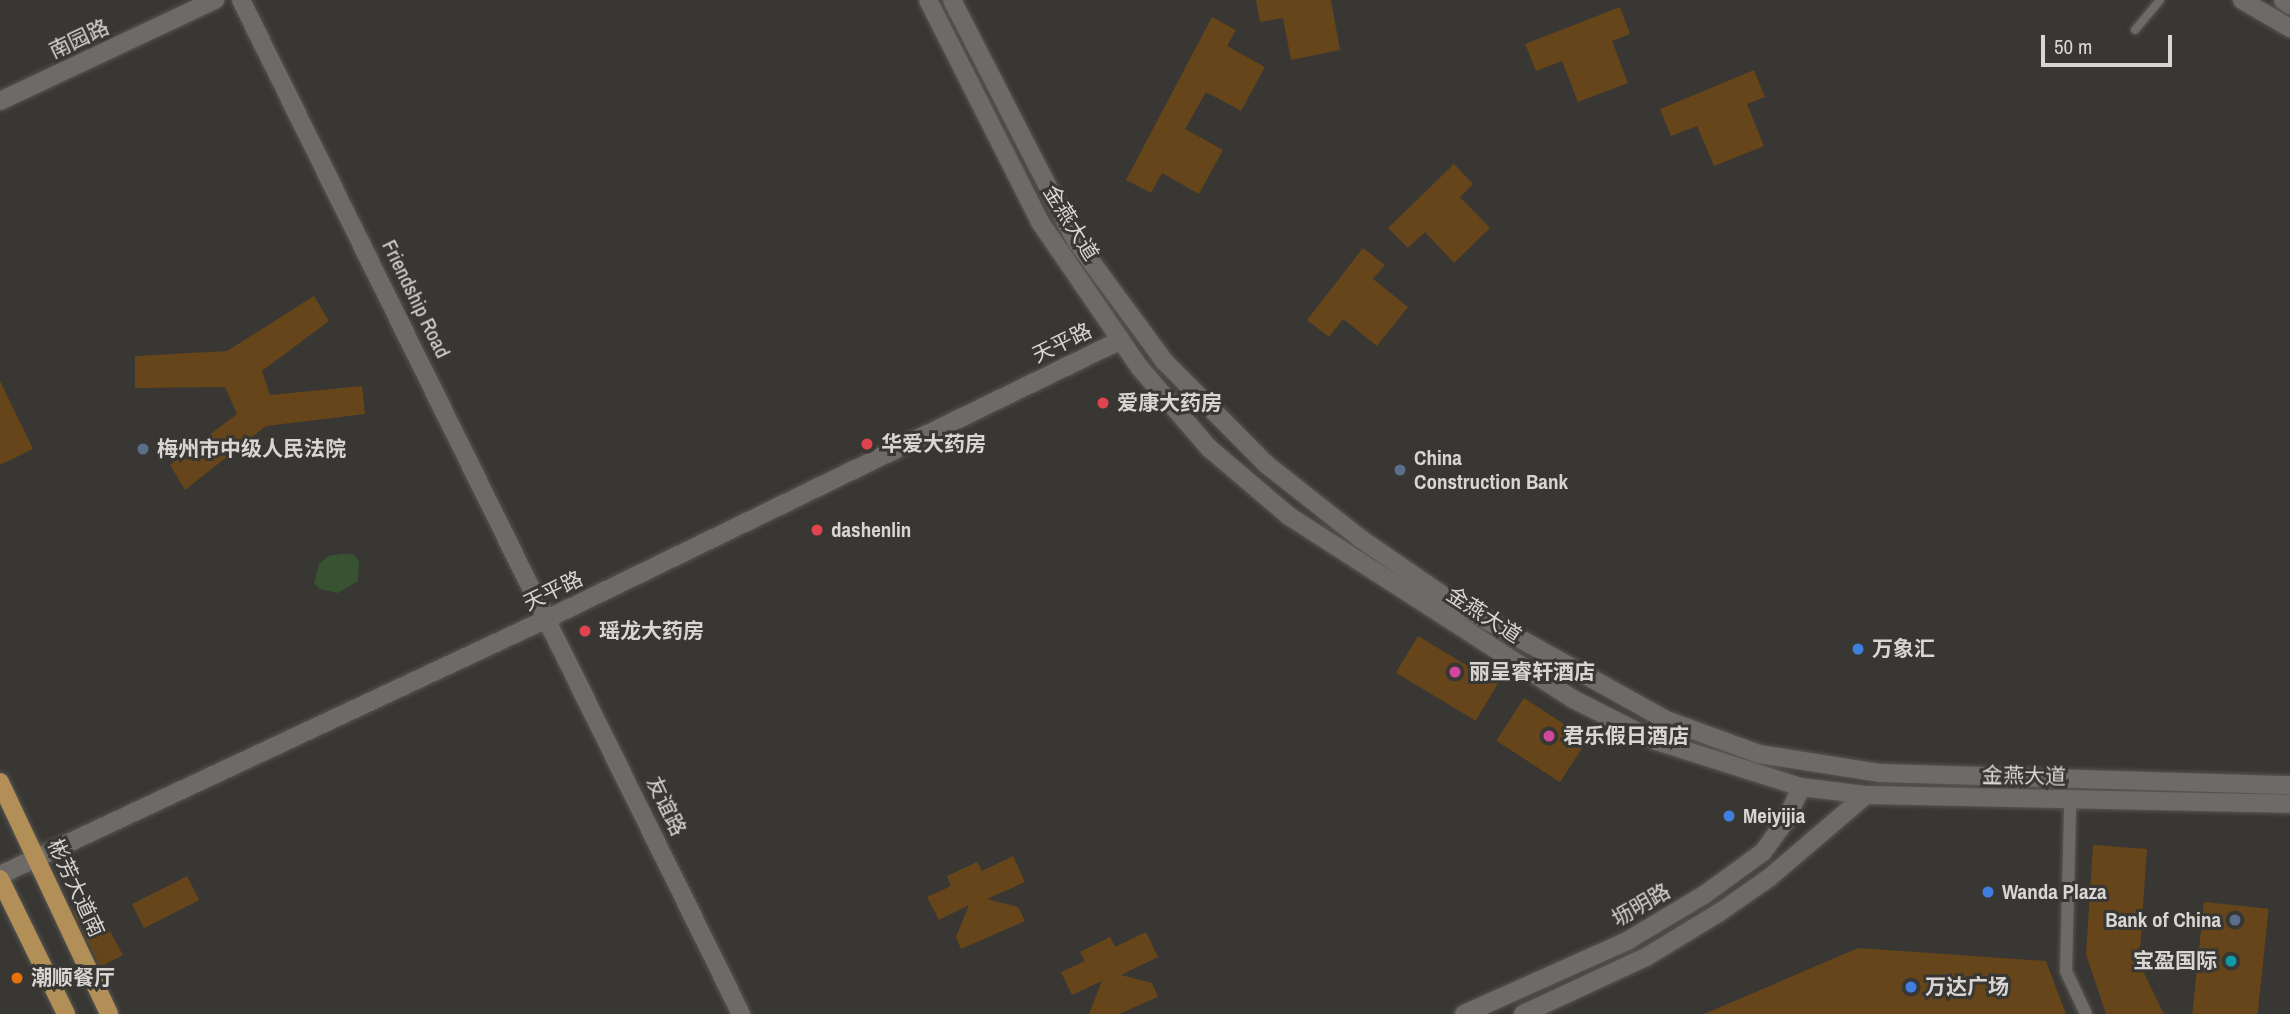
<!DOCTYPE html>
<meta charset="utf-8">
<style>
body{margin:0}
#map{position:relative;width:2290px;height:1014px;overflow:hidden;background:#393733;font-family:"Archivo Narrow","Noto Sans SC",sans-serif}
div>[style]{position:absolute}
.green>*{inset:0;background:#385331}
.building>*{inset:0;background:#654519;transform-origin:0 0}
.roads{filter:drop-shadow(0 0 2px #575552) drop-shadow(0 0 2px #575552)}
.service>*{height:8px;margin:-4px;padding:0 4px;transform-origin:4px;border-radius:4px;background:#6d6a67}
.pedestrian>*{height:12px;margin:-6px;padding:0 6px;transform-origin:6px;border-radius:6px;background:#6d6a67}
.tertiary>*{height:18px;margin:-9px;padding:0 9px;transform-origin:9px;border-radius:9px;background:#6d6a67}
.secondary>*{height:18px;margin:-9px;padding:0 9px;transform-origin:9px;border-radius:9px;background:#6d6a67}
.primary>*{height:18px;margin:-9px;padding:0 9px;transform-origin:9px;border-radius:9px;background:#b18f57}
.dots>*{width:19px;height:19px;translate:-50% -50%;box-sizing:border-box;border:4px solid #393733;border-radius:50%}
span{translate:-50% -50%;white-space:nowrap;text-align:center;line-height:1.15;-webkit-text-stroke:6px #393733;paint-order:stroke}
.street-label{font-size:21px;color:#d8d6d4}
.poi-label{font-size:21px;color:#d8d6d4;font-weight:700}
.left{translate:0 -50%;text-align:left}
.right{translate:-100% -50%;text-align:right}
.scale{position:absolute;left:2041px;top:35px;width:131px;height:32px;box-sizing:border-box;border:4px solid #d8d6d4;border-top:0;padding-left:9px;font-size:21px;line-height:24px;white-space:nowrap;color:#d8d6d4;-webkit-text-stroke:5px #393733;paint-order:stroke}
</style>
<div id="map">
<div class="green">
<div style="clip-path:polygon(342px 554px,353px 554px,359px 561px,358px 581px,338px 593px,320px 589px,314px 583px,319px 564px,328px 556px)"></div>
</div>
<div class="building">
<div style="clip-path:polygon(1256px 0,1331px 0,1340px 50px,1291px 60px,1283px 18px,1260px 22px)"></div>
<div style="clip-path:polygon(1620px 7px,1630px 34px,1612px 41px,1628px 83px,1578px 102px,1562px 61px,1536px 71px,1525px 44px)"></div>
<div style="clip-path:polygon(1212px 17px,1236px 30px,1227px 46px,1265px 67px,1241px 111px,1206px 92px,1185px 129px,1223px 150px,1199px 194px,1162px 173px,1151px 193px,1126px 180px)"></div>
<div style="clip-path:polygon(1754px 70px,1765px 97px,1747px 104px,1764px 146px,1714px 166px,1697px 126px,1671px 136px,1660px 109px)"></div>
<div style="clip-path:polygon(1454px 164px,1473px 184px,1460px 197px,1490px 228px,1454px 263px,1425px 232px,1408px 248px,1388px 228px)"></div>
<div style="clip-path:polygon(1363px 248px,1385px 265px,1373px 279px,1408px 307px,1377px 346px,1343px 319px,1329px 337px,1307px 320px)"></div>
<div style="clip-path:polygon(314px 296px,329px 321px,262px 371px,270px 395px,362px 386px,365px 414px,266px 426px,185px 490px,170px 465px,237px 414px,225px 387px,135px 388px,135px 356px,227px 351px)"></div>
<div style="clip-path:polygon(0 381px,33px 449px,0 465px)"></div>
<div style="left:1418px;top:636px;width:93px;height:43px;rotate:31deg"></div>
<div style="left:1524px;top:698px;width:76px;height:51px;rotate:33deg"></div>
<div style="clip-path:polygon(2093px 845px,2147px 849px,2139px 963px,2164px 1014px,2106px 1014px,2086px 954px)"></div>
<div style="clip-path:polygon(1013px 856px,1025px 882px,987px 899px,1018px 907px,1025px 921px,961px 949px,956px 937px,969px 905px,939px 920px,927px 897px,951px 886px,947px 876px,977px 862px,982px 871px)"></div>
<div style="left:187px;top:876px;width:27px;height:62px;rotate:63deg"></div>
<div style="clip-path:polygon(93px 901px,123px 955px,100px 967px,73px 911px)"></div>
<div style="left:2204px;top:902px;width:65px;height:112px;rotate:6deg"></div>
<div style="clip-path:polygon(1146px 932px,1158px 957px,1121px 975px,1152px 983px,1158px 997px,1119px 1014px,1089px 1014px,1102px 981px,1072px 995px,1061px 972px,1085px 961px,1080px 952px,1110px 937px,1115px 947px)"></div>
<div style="clip-path:polygon(1858px 948px,2046px 961px,2066px 1014px,1704px 1014px)"></div>
</div>
<div class="roads">
<div class="service">
<div style="left:2135px;top:30px;width:39px;rotate:-50deg"></div>
</div>
<div class="pedestrian">
<div style="left:2070px;top:810px;width:161px;rotate:91.4deg"></div>
<div style="left:2066px;top:971px;width:47px;rotate:65.1deg"></div>
</div>
<div class="tertiary">
<div style="left:241px;top:0;width:1131px;rotate:63.75deg"></div>
<div style="left:0;top:101px;width:238px;rotate:-25.2deg"></div>
<div style="left:0;top:875px;width:606px;rotate:-25.09deg"></div>
<div style="left:549px;top:618px;width:636px;rotate:-25.92deg"></div>
</div>
<div class="secondary">
<div style="left:928px;top:0;width:249px;rotate:63.2deg"></div>
<div style="left:1040px;top:222px;width:177px;rotate:55.6deg"></div>
<div style="left:1140px;top:368px;width:106px;rotate:49.2deg"></div>
<div style="left:1209px;top:448px;width:105px;rotate:40.4deg"></div>
<div style="left:1289px;top:516px;width:338px;rotate:32.8deg"></div>
<div style="left:1573px;top:699px;width:93px;rotate:26.8deg"></div>
<div style="left:1656px;top:741px;width:152px;rotate:17.6deg"></div>
<div style="left:1801px;top:787px;width:65px;rotate:7deg"></div>
<div style="left:1866px;top:795px;width:424px;rotate:1.2deg"></div>
<div style="left:952px;top:0;width:271px;rotate:62.8deg"></div>
<div style="left:1076px;top:241px;width:149px;rotate:53.7deg"></div>
<div style="left:1164px;top:361px;width:146px;rotate:45.3deg"></div>
<div style="left:1267px;top:465px;width:120px;rotate:38.2deg"></div>
<div style="left:1361px;top:539px;width:102px;rotate:34.6deg"></div>
<div style="left:1445px;top:597px;width:253px;rotate:29.1deg"></div>
<div style="left:1666px;top:720px;width:99px;rotate:20.1deg"></div>
<div style="left:1759px;top:754px;width:123px;rotate:8.9deg"></div>
<div style="left:1881px;top:773px;width:409px;rotate:1.7deg"></div>
<div style="left:2242px;top:0;width:56px;rotate:30.3deg"></div>
<div style="left:2283px;top:0;width:9px;rotate:36deg"></div>
<div style="left:1464px;top:1014px;width:179px;rotate:-24.1deg"></div>
<div style="left:1627px;top:941px;width:90px;rotate:-30.9deg"></div>
<div style="left:1704px;top:895px;width:73px;rotate:-36.1deg"></div>
<div style="left:1763px;top:852px;width:37px;rotate:-54deg"></div>
<div style="left:1785px;top:822px;width:38px;rotate:-65deg"></div>
<div style="left:1523px;top:1014px;width:136px;rotate:-24.9deg"></div>
<div style="left:1646px;top:957px;width:87px;rotate:-31.3deg"></div>
<div style="left:1720px;top:912px;width:61px;rotate:-35deg"></div>
<div style="left:1770px;top:877px;width:126px;rotate:-40.5deg"></div>
</div>
<div class="primary">
<div style="left:0;top:782px;width:256px;rotate:64.8deg"></div>
<div style="left:0;top:879px;width:150px;rotate:63.9deg"></div>
</div>
</div>
<div class="dots">
<div style="left:1103px;top:403px;background:#e0444e"></div>
<div style="left:867px;top:444px;background:#e0444e"></div>
<div style="left:143px;top:449px;background:#5c6f8a"></div>
<div style="left:1400px;top:470px;background:#5c6f8a"></div>
<div style="left:817px;top:530px;background:#e0444e"></div>
<div style="left:585px;top:631px;background:#e0444e"></div>
<div style="left:1858px;top:649px;background:#3f7fe0"></div>
<div style="left:1455px;top:672px;background:#d1479c"></div>
<div style="left:1549px;top:736px;background:#d1479c"></div>
<div style="left:1729px;top:816px;background:#3f7fe0"></div>
<div style="left:1988px;top:892px;background:#3f7fe0"></div>
<div style="left:2235px;top:920px;background:#5c6f8a"></div>
<div style="left:2231px;top:961px;background:#0f9aa8"></div>
<div style="left:17px;top:978px;background:#e8710a"></div>
<div style="left:1911px;top:987px;background:#3f7fe0"></div>
</div>
<div class="street-label">
<span style="left:79px;top:39px;rotate:-25deg">南园路</span>
<span style="left:1071px;top:223px;rotate:58deg">金燕大道</span>
<span style="left:416px;top:299px;rotate:64deg">Friendship Road</span>
<span style="left:1062px;top:343px;rotate:-26deg">天平路</span>
<span style="left:553px;top:591px;rotate:-26deg">天平路</span>
<span style="left:1484px;top:615px;rotate:33deg">金燕大道</span>
<span style="left:2024px;top:776px;rotate:1deg">金燕大道</span>
<span style="left:666px;top:806px;rotate:64deg">友谊路</span>
<span style="left:76px;top:888px;rotate:65deg">彬芳大道南</span>
<span style="left:1641px;top:905px;rotate:-30deg">坜明路</span>
</div>
<div class="poi-label">
<span class="left" style="left:1117px;top:403px">爱康大药房</span>
<span class="left" style="left:881px;top:444px">华爱大药房</span>
<span class="left" style="left:157px;top:449px">梅州市中级人民法院</span>
<span class="left" style="left:1414px;top:470px">China<br>Construction Bank</span>
<span class="left" style="left:831px;top:530px">dashenlin</span>
<span class="left" style="left:599px;top:631px">瑶龙大药房</span>
<span class="left" style="left:1872px;top:649px">万象汇</span>
<span class="left" style="left:1469px;top:672px">丽呈睿轩酒店</span>
<span class="left" style="left:1563px;top:736px">君乐假日酒店</span>
<span class="left" style="left:1743px;top:816px">Meiyijia</span>
<span class="left" style="left:2002px;top:892px">Wanda Plaza</span>
<span class="right" style="left:2221px;top:920px">Bank of China</span>
<span class="right" style="left:2217px;top:961px">宝盈国际</span>
<span class="left" style="left:31px;top:978px">潮顺餐厅</span>
<span class="left" style="left:1925px;top:987px">万达广场</span>
</div>
<div class="scale">50 m</div>
</div>
